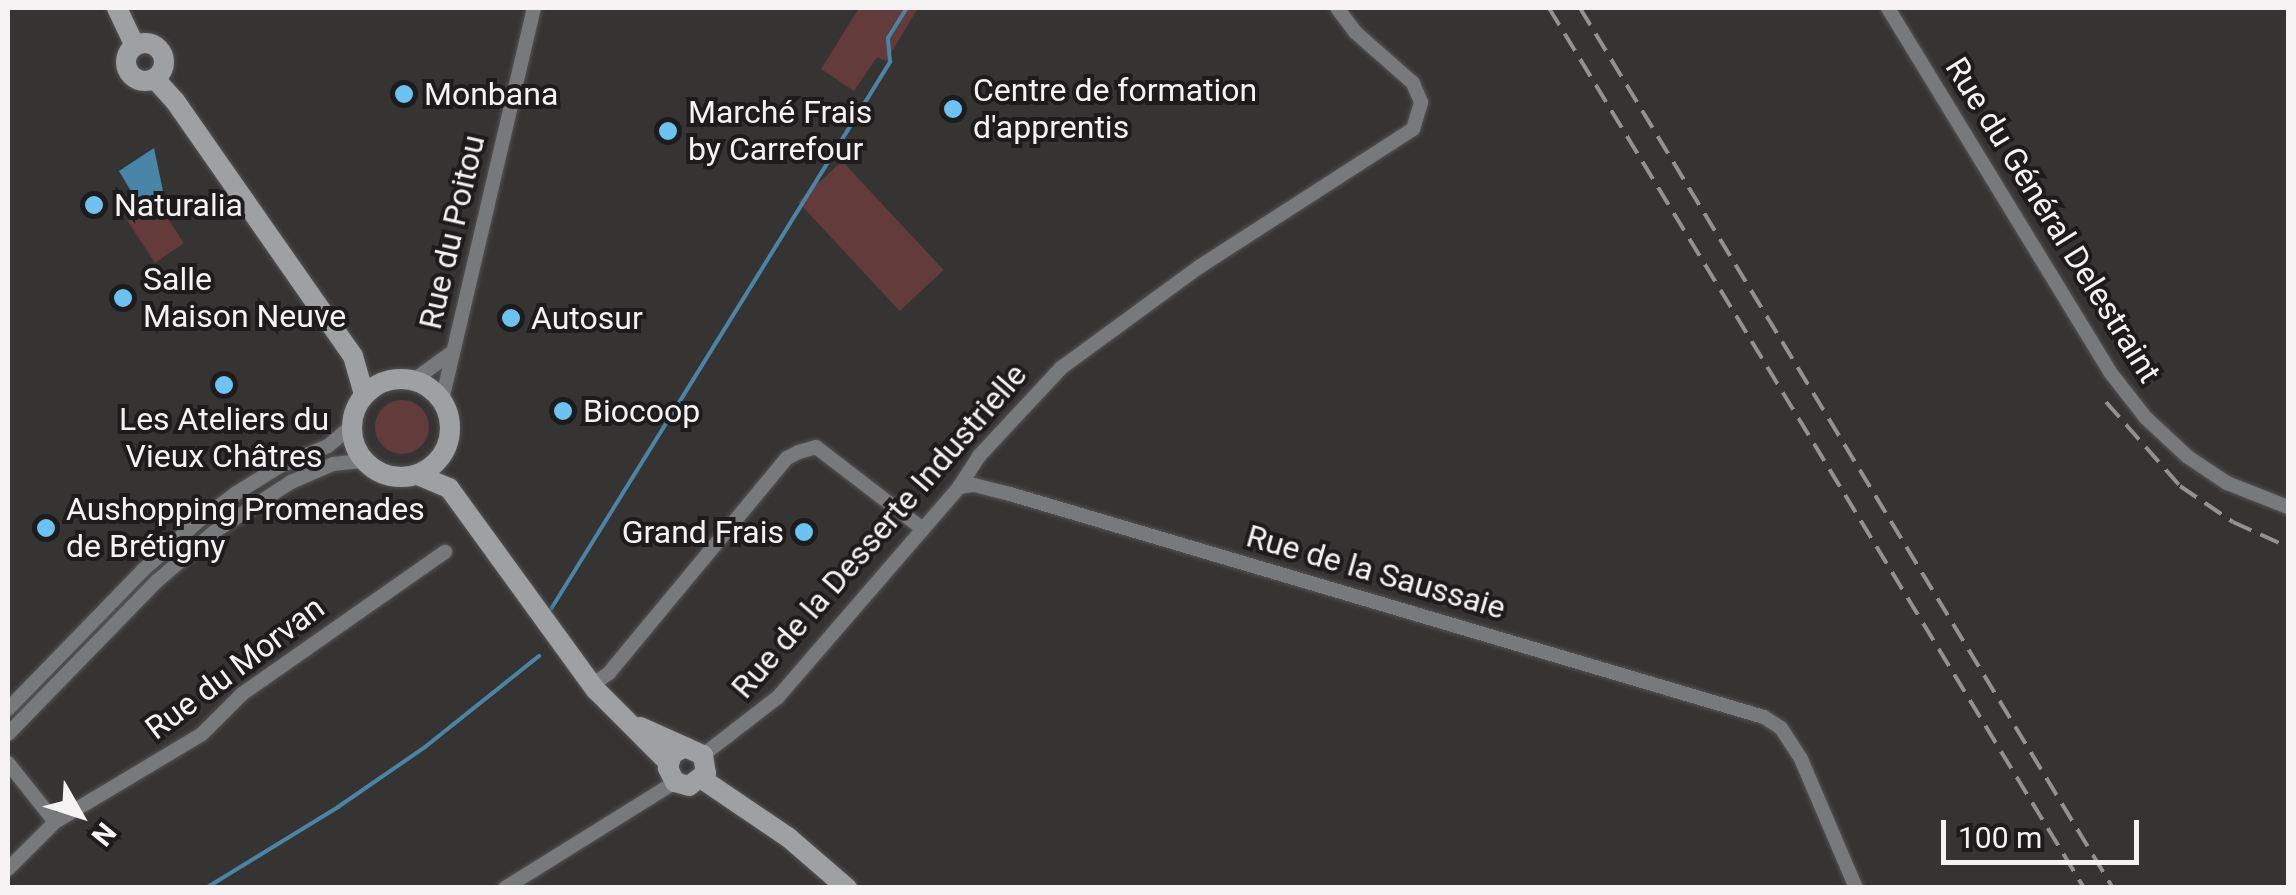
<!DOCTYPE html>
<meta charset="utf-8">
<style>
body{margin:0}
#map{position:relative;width:2296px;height:895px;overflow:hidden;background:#363333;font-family:Roboto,sans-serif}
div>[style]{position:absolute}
.green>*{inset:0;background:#643b3b;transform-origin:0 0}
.round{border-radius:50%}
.water>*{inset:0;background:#4885a6}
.stream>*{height:4px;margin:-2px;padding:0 2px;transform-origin:2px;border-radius:2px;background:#4885a6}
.roads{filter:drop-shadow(0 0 2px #545252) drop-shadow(0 0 2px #545252)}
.street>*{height:14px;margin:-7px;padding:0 7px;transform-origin:7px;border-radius:7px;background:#78797a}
.secondary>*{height:20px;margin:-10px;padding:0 10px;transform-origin:10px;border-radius:10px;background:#9ea0a1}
.secondary>.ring{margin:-10px;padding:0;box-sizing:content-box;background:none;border:20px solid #9ea0a1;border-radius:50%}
.rail>*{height:4px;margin-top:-2px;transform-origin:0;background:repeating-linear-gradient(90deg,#949191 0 20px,transparent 0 30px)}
.dots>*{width:28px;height:28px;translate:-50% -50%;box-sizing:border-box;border:5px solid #1d1b1b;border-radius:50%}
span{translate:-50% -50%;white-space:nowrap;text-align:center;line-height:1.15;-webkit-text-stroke:8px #1d1b1b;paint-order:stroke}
.poi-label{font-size:32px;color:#f4f2f2}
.left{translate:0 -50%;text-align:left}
.right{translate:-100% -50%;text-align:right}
.street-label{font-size:32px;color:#f4f2f2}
.frame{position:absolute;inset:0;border:10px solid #f4f2f2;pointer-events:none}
.north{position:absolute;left:30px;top:765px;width:100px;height:100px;-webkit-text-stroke:8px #1d1b1b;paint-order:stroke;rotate:129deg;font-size:28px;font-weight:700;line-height:40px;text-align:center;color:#f4f2f2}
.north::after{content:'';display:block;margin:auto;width:35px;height:45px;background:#f4f2f2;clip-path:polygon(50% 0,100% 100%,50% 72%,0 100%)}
.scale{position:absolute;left:1941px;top:820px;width:198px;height:45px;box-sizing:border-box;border:5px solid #f4f2f2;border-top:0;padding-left:12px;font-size:30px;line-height:35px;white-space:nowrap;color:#f4f2f2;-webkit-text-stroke:8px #1d1b1b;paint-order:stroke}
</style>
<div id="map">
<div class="green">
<div style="clip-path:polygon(859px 8px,918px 8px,886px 61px,877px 57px,854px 91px,821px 69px)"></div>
<div style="left:842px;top:161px;width:149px;height:60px;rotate:47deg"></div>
<div style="clip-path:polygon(152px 204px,162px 210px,184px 243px,155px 263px,127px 220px)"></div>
<div class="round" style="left:375px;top:400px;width:54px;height:54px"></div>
</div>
<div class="water">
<div style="clip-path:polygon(154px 148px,164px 196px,148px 203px,135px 198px,119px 171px)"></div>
</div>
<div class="stream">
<div style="left:551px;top:609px;width:644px;rotate:-58.21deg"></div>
<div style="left:890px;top:62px;width:24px;rotate:-95deg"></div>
<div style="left:888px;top:38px;width:36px;rotate:-58deg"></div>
<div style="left:206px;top:888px;width:155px;rotate:-31.5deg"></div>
<div style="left:338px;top:807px;width:106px;rotate:-34.6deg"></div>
<div style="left:425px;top:747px;width:146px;rotate:-38.6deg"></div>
</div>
<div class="roads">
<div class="street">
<div style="left:1888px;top:8px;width:426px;rotate:58.6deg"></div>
<div style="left:2110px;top:372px;width:58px;rotate:52deg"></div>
<div style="left:2146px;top:418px;width:57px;rotate:42.9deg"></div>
<div style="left:2188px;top:457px;width:47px;rotate:33.7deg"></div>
<div style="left:2227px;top:483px;width:66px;rotate:21.5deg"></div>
<div style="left:414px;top:380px;width:46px;rotate:-36.1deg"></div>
<div style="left:442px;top:400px;width:403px;rotate:-76.8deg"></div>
<div style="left:959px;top:487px;width:15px;rotate:-8deg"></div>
<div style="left:974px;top:485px;width:37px;rotate:14deg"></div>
<div style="left:1010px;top:494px;width:786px;rotate:16.48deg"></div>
<div style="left:1764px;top:717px;width:20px;rotate:33deg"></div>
<div style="left:1781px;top:728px;width:37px;rotate:57deg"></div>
<div style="left:1801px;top:759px;width:140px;rotate:66.9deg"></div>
<div style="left:592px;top:685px;width:21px;rotate:-35deg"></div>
<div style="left:609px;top:673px;width:279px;rotate:-50.4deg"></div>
<div style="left:787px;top:458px;width:13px;rotate:-27deg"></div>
<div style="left:799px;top:452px;width:18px;rotate:-16deg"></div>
<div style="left:816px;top:447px;width:135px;rotate:37.5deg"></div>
<div style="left:8px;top:709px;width:194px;rotate:-45.8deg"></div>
<div style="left:143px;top:570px;width:76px;rotate:-41.3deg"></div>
<div style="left:200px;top:520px;width:44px;rotate:-36.6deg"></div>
<div style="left:235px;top:494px;width:53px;rotate:-31.9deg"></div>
<div style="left:280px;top:466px;width:52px;rotate:-22.6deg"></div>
<div style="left:328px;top:446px;width:30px;rotate:-40deg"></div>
<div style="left:8px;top:734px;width:214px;rotate:-45.8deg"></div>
<div style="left:157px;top:581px;width:75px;rotate:-40.7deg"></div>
<div style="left:214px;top:532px;width:92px;rotate:-33deg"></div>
<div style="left:291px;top:482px;width:46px;rotate:-23.2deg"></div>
<div style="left:333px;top:464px;width:31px;rotate:-6deg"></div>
<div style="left:703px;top:755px;width:95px;rotate:-37.7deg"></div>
<div style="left:778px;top:697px;width:277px;rotate:-49.2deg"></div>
<div style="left:959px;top:487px;width:37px;rotate:-57deg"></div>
<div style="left:979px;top:456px;width:120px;rotate:-47deg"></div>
<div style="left:1061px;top:368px;width:171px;rotate:-36.2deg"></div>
<div style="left:1199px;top:267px;width:255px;rotate:-32.8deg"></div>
<div style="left:1413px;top:129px;width:28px;rotate:-73deg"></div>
<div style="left:1421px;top:102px;width:21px;rotate:-113deg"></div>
<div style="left:1413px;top:83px;width:76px;rotate:-138.7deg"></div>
<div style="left:1356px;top:33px;width:31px;rotate:-127deg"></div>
<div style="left:8px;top:763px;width:75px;rotate:51.5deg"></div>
<div style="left:8px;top:869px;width:66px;rotate:-45deg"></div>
<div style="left:55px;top:822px;width:171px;rotate:-30.9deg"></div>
<div style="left:202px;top:734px;width:57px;rotate:-45deg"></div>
<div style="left:242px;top:694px;width:248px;rotate:-35deg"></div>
<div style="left:505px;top:888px;width:200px;rotate:-31.9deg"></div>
</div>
<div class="secondary">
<div style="left:117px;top:8px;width:42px;rotate:64.7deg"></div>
<div class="ring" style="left:126px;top:43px;width:18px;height:18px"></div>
<div style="left:155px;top:79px;width:30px;rotate:48deg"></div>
<div style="left:175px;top:101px;width:311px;rotate:55.1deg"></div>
<div style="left:353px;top:356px;width:40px;rotate:74deg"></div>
<div class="ring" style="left:352px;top:379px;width:78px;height:78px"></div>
<div style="left:418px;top:475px;width:34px;rotate:23deg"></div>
<div style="left:449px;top:488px;width:250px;rotate:54deg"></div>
<div style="left:596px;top:690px;width:102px;rotate:45deg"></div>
<div style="left:640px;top:727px;width:69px;rotate:24deg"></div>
<div style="left:703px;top:755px;width:18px;rotate:81deg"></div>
<div style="left:706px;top:773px;width:21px;rotate:143deg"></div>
<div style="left:689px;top:786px;width:15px;rotate:-164deg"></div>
<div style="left:675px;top:782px;width:16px;rotate:-117deg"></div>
<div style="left:668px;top:768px;width:15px;rotate:-74deg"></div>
<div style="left:672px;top:754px;width:15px;rotate:-28deg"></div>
<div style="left:702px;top:779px;width:105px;rotate:34.1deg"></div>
<div style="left:789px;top:838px;width:77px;rotate:40.8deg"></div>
</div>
</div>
<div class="rail">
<div style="left:1549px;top:8px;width:1030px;rotate:58.7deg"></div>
<div style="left:1580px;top:8px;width:1029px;rotate:58.8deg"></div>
<div style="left:2106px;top:402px;width:112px;rotate:48.6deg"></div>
<div style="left:2180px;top:486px;width:64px;rotate:34.2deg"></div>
<div style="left:2233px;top:522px;width:60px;rotate:24.4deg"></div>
</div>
<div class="dots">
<div style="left:404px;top:94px;background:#6cc3f2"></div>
<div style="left:953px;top:109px;background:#6cc3f2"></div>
<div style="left:668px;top:131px;background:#6cc3f2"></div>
<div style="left:94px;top:205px;background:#6cc3f2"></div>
<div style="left:123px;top:298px;background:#6cc3f2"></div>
<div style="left:511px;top:318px;background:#6cc3f2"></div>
<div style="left:224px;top:385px;background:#6cc3f2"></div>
<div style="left:563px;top:411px;background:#6cc3f2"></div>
<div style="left:46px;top:528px;background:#6cc3f2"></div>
<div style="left:804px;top:532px;background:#6cc3f2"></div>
</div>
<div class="poi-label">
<span class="left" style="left:973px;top:109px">Centre de formation<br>d'apprentis</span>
<span class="left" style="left:424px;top:94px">Monbana</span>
<span class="left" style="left:688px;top:131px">Marché Frais<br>by Carrefour</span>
<span class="left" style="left:114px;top:205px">Naturalia</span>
<span class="left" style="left:143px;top:298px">Salle<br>Maison Neuve</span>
<span class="left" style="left:531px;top:318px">Autosur</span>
<span class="left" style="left:583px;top:411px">Biocoop</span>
<span style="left:224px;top:438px">Les Ateliers du<br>Vieux Châtres</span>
<span class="left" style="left:66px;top:528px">Aushopping Promenades<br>de Brétigny</span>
<span class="right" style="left:784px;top:532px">Grand Frais</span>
</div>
<div class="street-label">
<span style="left:2053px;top:220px;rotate:58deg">Rue du Général Delestraint</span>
<span style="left:452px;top:232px;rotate:-77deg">Rue du Poitou</span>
<span style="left:879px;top:531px;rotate:-49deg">Rue de la Desserte Industrielle</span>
<span style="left:1376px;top:572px;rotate:16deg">Rue de la Saussaie</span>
<span style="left:235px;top:668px;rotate:-37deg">Rue du Morvan</span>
</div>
<div class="frame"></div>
<div class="north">N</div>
<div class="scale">100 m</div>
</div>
